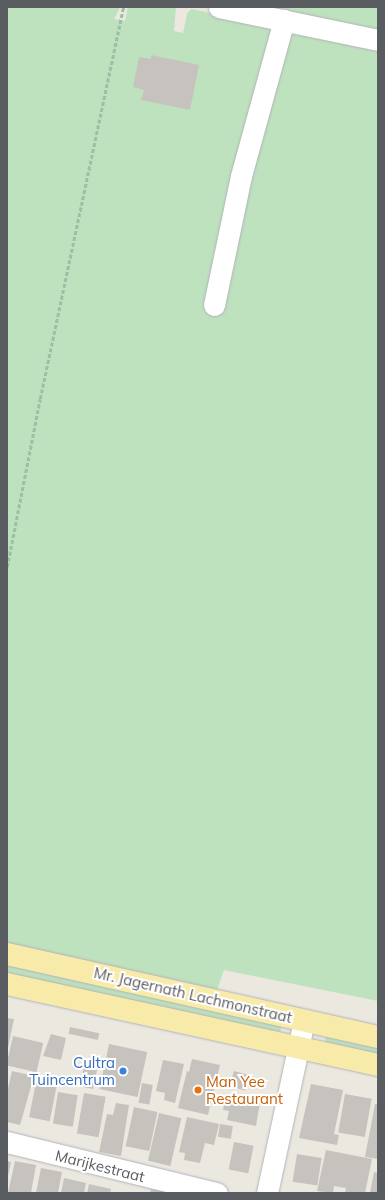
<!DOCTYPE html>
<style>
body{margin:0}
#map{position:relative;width:385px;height:1200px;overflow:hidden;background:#ebe8e0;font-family:Mulish,sans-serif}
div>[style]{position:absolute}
.green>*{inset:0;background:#bee1be}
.building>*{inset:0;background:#c6c3be;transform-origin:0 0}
.path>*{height:2.5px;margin-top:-1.25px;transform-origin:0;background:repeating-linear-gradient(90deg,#99c1a4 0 4px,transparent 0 6px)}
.roads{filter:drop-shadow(0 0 1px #b1b3b7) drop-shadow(0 0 1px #b1b3b7)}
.minor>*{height:21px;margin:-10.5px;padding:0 10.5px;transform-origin:10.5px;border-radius:10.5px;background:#fff}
.major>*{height:22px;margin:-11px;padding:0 11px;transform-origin:11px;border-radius:11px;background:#f8eba9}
.dots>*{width:11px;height:11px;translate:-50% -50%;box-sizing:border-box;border:2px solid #fff;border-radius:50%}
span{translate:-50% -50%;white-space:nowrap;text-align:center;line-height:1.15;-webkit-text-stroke:4px #fff;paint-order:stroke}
.street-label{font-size:15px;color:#595c60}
.shop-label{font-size:15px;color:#366cbe}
.right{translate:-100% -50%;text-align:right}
.food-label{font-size:15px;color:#c56008}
.left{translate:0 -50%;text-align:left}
.frame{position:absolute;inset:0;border:8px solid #595c60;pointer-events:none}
</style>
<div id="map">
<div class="green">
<div style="clip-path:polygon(7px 7px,120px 7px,114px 19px,125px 21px,128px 7px,176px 7px,174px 31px,183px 33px,187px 14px,191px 9px,378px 47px,378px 1001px,224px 970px,216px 993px,7px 945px)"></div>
<div style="clip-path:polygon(248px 7px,378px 7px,378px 33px)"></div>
<div style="clip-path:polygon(7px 962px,281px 1026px,281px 1030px,280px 1032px,7px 976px)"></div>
<div style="clip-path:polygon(326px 1035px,378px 1043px,378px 1057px,328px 1044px,325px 1041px)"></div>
</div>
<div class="building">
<div style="clip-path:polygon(151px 55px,199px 65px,190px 110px,141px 100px,144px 90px,133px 87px,139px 57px,151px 59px)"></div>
<div style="clip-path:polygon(7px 1018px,14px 1019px,8px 1048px,7px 1048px)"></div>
<div style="left:70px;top:1027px;width:30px;height:7px;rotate:12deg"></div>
<div style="clip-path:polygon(51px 1034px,66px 1038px,61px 1060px,43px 1056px)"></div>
<div style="left:13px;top:1036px;width:31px;height:30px;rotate:13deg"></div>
<div style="left:109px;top:1044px;width:39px;height:46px;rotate:12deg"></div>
<div style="clip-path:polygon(192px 1059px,220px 1065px,208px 1115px,178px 1108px,187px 1071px,189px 1072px)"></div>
<div style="clip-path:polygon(163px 1060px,184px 1064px,175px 1103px,164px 1100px,165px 1093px,156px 1091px)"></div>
<div style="clip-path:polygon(85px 1062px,98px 1065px,93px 1089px,74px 1085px,76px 1078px,81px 1079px)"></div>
<div style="clip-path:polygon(12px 1071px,34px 1076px,20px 1125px,7px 1122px,7px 1093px)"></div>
<div style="left:234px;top:1071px;width:16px;height:16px;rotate:15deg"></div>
<div style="left:36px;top:1082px;width:21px;height:36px;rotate:11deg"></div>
<div style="left:142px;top:1083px;width:11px;height:20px;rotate:10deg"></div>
<div style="clip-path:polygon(311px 1084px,343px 1090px,334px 1134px,339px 1135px,337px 1145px,299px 1138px)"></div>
<div style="left:58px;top:1092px;width:20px;height:32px;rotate:9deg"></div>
<div style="left:84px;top:1093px;width:22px;height:41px;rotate:10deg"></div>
<div style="left:345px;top:1094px;width:27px;height:39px;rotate:10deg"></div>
<div style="clip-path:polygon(231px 1096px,260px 1102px,256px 1126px,227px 1120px,229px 1111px,223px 1110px,225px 1100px,230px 1101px)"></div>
<div style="clip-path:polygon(116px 1103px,129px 1105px,121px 1156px,99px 1152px,107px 1114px,113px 1115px)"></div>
<div style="clip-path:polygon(375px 1104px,378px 1104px,378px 1159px,365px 1157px)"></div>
<div style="left:134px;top:1107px;width:24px;height:40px;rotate:12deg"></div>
<div style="left:159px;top:1113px;width:23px;height:49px;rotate:13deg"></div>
<div style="clip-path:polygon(187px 1117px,219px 1124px,214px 1145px,205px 1143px,200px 1163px,184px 1160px,185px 1153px,179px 1152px)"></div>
<div style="left:220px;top:1124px;width:13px;height:13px;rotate:9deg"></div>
<div style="left:234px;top:1142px;width:20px;height:28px;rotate:11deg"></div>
<div style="clip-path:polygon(326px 1150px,372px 1159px,365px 1193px,345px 1193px,346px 1188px,334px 1186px,333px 1193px,317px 1191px)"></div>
<div style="left:297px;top:1154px;width:25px;height:28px;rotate:9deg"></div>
<div style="clip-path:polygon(7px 1161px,11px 1162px,8px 1176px,7px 1176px)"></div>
<div style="clip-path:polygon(15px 1161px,36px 1165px,31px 1193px,8px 1193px)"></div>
<div style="clip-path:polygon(41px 1168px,62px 1172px,58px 1193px,36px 1193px)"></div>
<div style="clip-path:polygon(374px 1172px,378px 1173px,378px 1193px,370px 1193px)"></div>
<div style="clip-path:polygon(64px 1178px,86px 1183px,84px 1193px,61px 1193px)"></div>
<div style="clip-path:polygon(89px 1184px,111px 1189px,110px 1193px,87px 1193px)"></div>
<div style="clip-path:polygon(151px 1189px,166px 1192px,166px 1193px,150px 1193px)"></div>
</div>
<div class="path">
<div style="left:7px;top:567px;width:171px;rotate:-78.9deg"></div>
<div style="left:40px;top:399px;width:401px;rotate:-78deg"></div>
</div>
<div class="roads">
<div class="minor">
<div style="left:219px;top:7px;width:162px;rotate:11.7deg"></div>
<div style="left:214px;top:305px;width:132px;rotate:-78.2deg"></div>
<div style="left:241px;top:176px;width:162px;rotate:-74.6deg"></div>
<div style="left:7px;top:1142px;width:216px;rotate:13.7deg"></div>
<div style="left:267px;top:1193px;width:177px;rotate:-77.9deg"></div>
</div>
<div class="major">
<div style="left:7px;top:954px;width:380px;rotate:12.6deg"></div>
<div style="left:7px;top:984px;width:380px;rotate:12.3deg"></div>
</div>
</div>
<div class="dots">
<div style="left:123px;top:1071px;background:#3f7fe0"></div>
<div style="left:198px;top:1090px;background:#e8710a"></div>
</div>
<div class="street-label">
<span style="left:193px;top:995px;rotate:13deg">Mr. Jagernath Lachmonstraat</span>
<span style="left:100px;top:1166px;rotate:14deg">Marijkestraat</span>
</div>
<div class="shop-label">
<span class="right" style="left:115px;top:1071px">Cultra<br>Tuincentrum</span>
</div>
<div class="food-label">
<span class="left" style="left:206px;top:1090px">Man Yee<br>Restaurant</span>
</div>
<div class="frame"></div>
</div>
